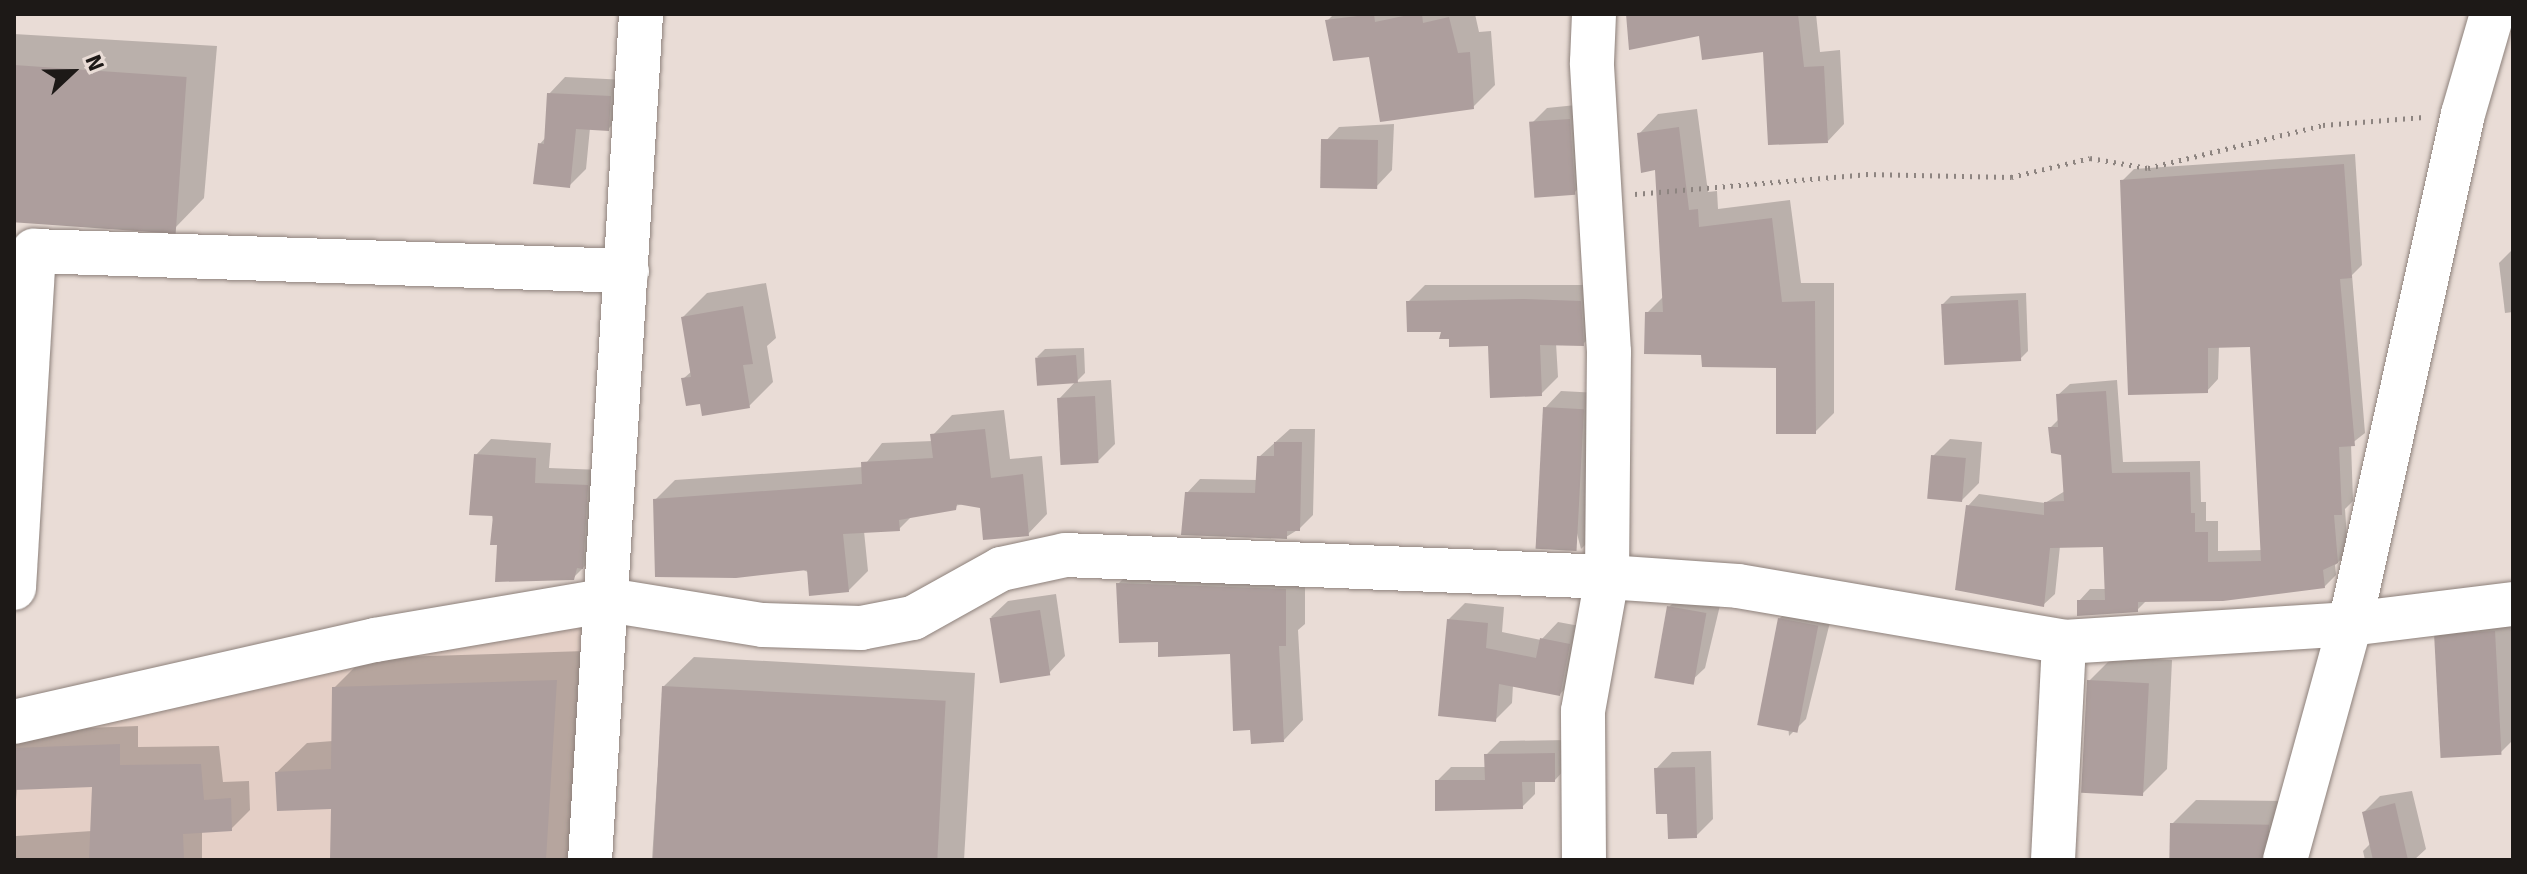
<!DOCTYPE html>
<style>
body{margin:0}
#map{position:relative;width:2527px;height:874px;overflow:hidden;background:#e9dcd6;font-family:Signika,sans-serif}
div>[style]{position:absolute}
.built>*{inset:0;background:#e4cfc6}
.shadow>*{inset:0;background:#0003}
.building>*{inset:0;background:#ad9e9d;transform-origin:0 0}
.path>*{height:5px;margin-top:-2.5px;transform-origin:0;background:repeating-linear-gradient(90deg,#8d8480 0 2px,transparent 0 8px)}
.roads{filter:drop-shadow(0 0 2px #8d817b) drop-shadow(0 0 2px #8d817b)}
.minor>*{height:44px;margin:-22px;padding:0 22px;transform-origin:22px;border-radius:22px;background:#fff}
span{translate:-50% -50%;white-space:nowrap;text-align:center;line-height:1.15;-webkit-text-stroke:6px #e9dcd6;paint-order:stroke}
.frame{position:absolute;inset:0;border:16px solid #1d1917;pointer-events:none}
.north{position:absolute;left:32px;top:32px;width:80px;height:80px;-webkit-text-stroke:6px #e9dcd6;paint-order:stroke;rotate:68deg;font-size:22px;font-weight:700;line-height:32px;text-align:center;color:#1d1917}
.north::after{content:'';display:block;margin:auto;width:28px;height:36px;background:#1d1917;clip-path:polygon(50% 0,100% 100%,50% 72%,0 100%)}
</style>
<div id="map">
<div class="built">
<div style="clip-path:polygon(608px 600px,597px 860px,14px 860px,14px 738px)"></div>
</div>
<div class="shadow">
<div style="clip-path:polygon(1334px 14px,1475px 14px,1479px 32px,1491px 31px,1495px 85px,1473px 107px,1371px 54px,1327px 21px)"></div>
<div style="clip-path:polygon(1628px 14px,1816px 14px,1820px 52px,1840px 50px,1844px 124px,1828px 141px,1765px 50px)"></div>
<div style="clip-path:polygon(14px 34px,217px 46px,204px 198px,174px 229px,14px 219px)"></div>
<div style="clip-path:polygon(565px 77px,627px 80px,625px 113px,608px 129px,590px 128px,586px 169px,570px 185px,540px 144px,546px 137px,549px 94px)"></div>
<div style="clip-path:polygon(1586px 104px,1590px 176px,1574px 193px,1531px 124px,1547px 108px)"></div>
<div style="clip-path:polygon(1697px 109px,1708px 192px,1717px 191px,1718px 209px,1790px 200px,1801px 283px,1834px 283px,1834px 413px,1815px 432px,1778px 366px,1703px 353px,1647px 313px,1664px 296px,1657px 168px,1639px 134px,1658px 114px)"></div>
<div style="clip-path:polygon(1394px 124px,1392px 170px,1376px 187px,1323px 144px,1339px 127px)"></div>
<div style="clip-path:polygon(2355px 154px,2362px 265px,2352px 275px,2365px 433px,2351px 444px,2353px 501px,2345px 509px,2348px 553px,2335px 565px,2336px 575px,2324px 587px,2147px 600px,2137px 610px,2079px 601px,2090px 589px,2106px 589px,2105px 545px,2060px 546px,2055px 594px,2043px 605px,1968px 506px,1979px 494px,2045px 503px,2065px 491px,2063px 454px,2050px 428px,2060px 418px,2058px 395px,2070px 384px,2117px 380px,2123px 462px,2200px 461px,2201px 502px,2206px 502px,2206px 521px,2218px 521px,2218px 551px,2262px 550px,2252px 345px,2219px 345px,2218px 379px,2207px 391px,2122px 181px,2134px 169px)"></div>
<div style="clip-path:polygon(2513px 249px,2513px 312px,2505px 313px,2499px 263px)"></div>
<div style="clip-path:polygon(766px 283px,776px 338px,767px 346px,773px 382px,749px 406px,702px 402px,683px 379px,692px 371px,683px 317px,707px 293px)"></div>
<div style="clip-path:polygon(1425px 285px,1597px 285px,1599px 328px,1583px 344px,1556px 343px,1558px 377px,1541px 394px,1490px 344px,1451px 337px,1408px 302px)"></div>
<div style="clip-path:polygon(2026px 293px,2028px 351px,2020px 359px,1943px 304px,1951px 296px)"></div>
<div style="clip-path:polygon(1084px 348px,1085px 373px,1076px 382px,1111px 380px,1115px 444px,1098px 461px,1059px 399px,1076px 381px,1037px 357px,1045px 349px)"></div>
<div style="clip-path:polygon(1561px 391px,1599px 393px,1598px 532px,1581px 549px,1545px 408px)"></div>
<div style="clip-path:polygon(1004px 410px,1010px 459px,1042px 456px,1047px 514px,1028px 534px,975px 501px,911px 517px,899px 529px,864px 531px,868px 571px,848px 591px,655px 500px,675px 480px,863px 467px,882px 443px,933px 441px,933px 435px,952px 415px)"></div>
<div style="clip-path:polygon(1290px 429px,1315px 429px,1313px 515px,1299px 529px,1286px 537px,1187px 493px,1200px 479px,1258px 480px,1259px 457px)"></div>
<div style="clip-path:polygon(491px 439px,551px 443px,549px 468px,602px 470px,589px 562px,573px 578px,499px 543px,476px 455px)"></div>
<div style="clip-path:polygon(1950px 439px,1982px 442px,1979px 483px,1962px 500px,1933px 456px)"></div>
<div style="clip-path:polygon(1138px 564px,1305px 570px,1305px 624px,1298px 630px,1303px 720px,1284px 740px,1251px 728px,1231px 652px,1160px 639px,1118px 584px)"></div>
<div style="clip-path:polygon(1685px 591px,1722px 597px,1705px 668px,1688px 684px,1669px 607px)"></div>
<div style="clip-path:polygon(1056px 594px,1065px 656px,1049px 673px,991px 617px,1008px 601px)"></div>
<div style="clip-path:polygon(1465px 603px,1504px 607px,1502px 632px,1541px 640px,1558px 622px,1585px 627px,1576px 678px,1560px 694px,1513px 685px,1512px 703px,1495px 720px,1448px 620px)"></div>
<div style="clip-path:polygon(1796px 603px,1833px 610px,1806px 719px,1789px 736px,1779px 619px)"></div>
<div style="clip-path:polygon(2511px 616px,2513px 740px,2500px 753px,2437px 640px,2454px 623px)"></div>
<div style="clip-path:polygon(585px 651px,573px 860px,332px 860px,333px 807px,277px 772px,307px 743px,333px 741px,334px 688px,364px 658px)"></div>
<div style="clip-path:polygon(694px 657px,975px 673px,964px 860px,652px 860px,663px 687px)"></div>
<div style="clip-path:polygon(2113px 657px,2172px 660px,2167px 769px,2143px 793px,2089px 681px)"></div>
<div style="clip-path:polygon(138px 726px,138px 747px,219px 746px,223px 782px,249px 781px,250px 810px,231px 829px,202px 831px,202px 860px,14px 860px,16px 836px,92px 831px,94px 785px,17px 788px,14px 823px,14px 742px,33px 730px)"></div>
<div style="clip-path:polygon(1568px 740px,1568px 766px,1555px 780px,1535px 780px,1535px 794px,1522px 807px,1437px 781px,1451px 767px,1487px 767px,1486px 755px,1500px 741px)"></div>
<div style="clip-path:polygon(1711px 751px,1713px 819px,1696px 836px,1669px 812px,1656px 769px,1672px 752px)"></div>
<div style="clip-path:polygon(2412px 791px,2426px 849px,2414px 860px,2365px 860px,2363px 851px,2371px 843px,2364px 812px,2380px 796px)"></div>
<div style="clip-path:polygon(2196px 800px,2292px 801px,2281px 860px,2172px 860px,2172px 824px)"></div>
</div>
<div class="building">
<div style="clip-path:polygon(1374px 14px,1375px 22px,1413px 14px,1422px 14px,1423px 23px,1449px 17px,1458px 53px,1470px 52px,1474px 109px,1380px 122px,1369px 57px,1333px 61px,1325px 20px)"></div>
<div style="clip-path:polygon(1626px 14px,1798px 14px,1804px 67px,1824px 66px,1828px 143px,1768px 145px,1763px 52px,1702px 60px,1699px 36px,1629px 50px)"></div>
<div style="left:14px;top:65px;width:173px;height:157px;rotate:4deg"></div>
<div style="clip-path:polygon(547px 93px,611px 96px,609px 131px,576px 129px,570px 188px,533px 184px,538px 143px,544px 144px)"></div>
<div style="left:1570px;top:119px;width:76px;height:41px;rotate:86deg"></div>
<div style="clip-path:polygon(1679px 127px,1689px 210px,1698px 209px,1699px 227px,1772px 218px,1782px 302px,1815px 301px,1816px 434px,1776px 434px,1776px 368px,1702px 367px,1701px 355px,1644px 354px,1645px 312px,1663px 312px,1655px 170px,1641px 173px,1637px 133px)"></div>
<div style="left:1378px;top:140px;width:49px;height:57px;rotate:91deg"></div>
<div style="clip-path:polygon(2344px 164px,2352px 278px,2340px 279px,2355px 446px,2339px 447px,2342px 515px,2334px 515px,2338px 563px,2323px 570px,2325px 588px,2223px 601px,2138px 602px,2138px 612px,2077px 616px,2077px 600px,2105px 600px,2103px 547px,2050px 548px,2044px 607px,1955px 590px,1966px 505px,2044px 515px,2044px 502px,2064px 501px,2061px 455px,2051px 453px,2048px 427px,2058px 427px,2056px 394px,2106px 391px,2112px 473px,2190px 472px,2191px 513px,2195px 513px,2195px 532px,2208px 532px,2208px 562px,2261px 561px,2250px 347px,2208px 348px,2208px 393px,2128px 395px,2120px 180px)"></div>
<div style="clip-path:polygon(1524px 299px,1581px 301px,1584px 346px,1540px 345px,1542px 396px,1490px 398px,1488px 346px,1449px 347px,1449px 339px,1439px 339px,1441px 332px,1407px 332px,1406px 301px)"></div>
<div style="left:2018px;top:300px;width:61px;height:77px;rotate:87deg"></div>
<div style="clip-path:polygon(743px 306px,753px 364px,743px 365px,750px 408px,702px 416px,700px 404px,686px 406px,681px 378px,691px 377px,681px 317px)"></div>
<div style="left:1076px;top:355px;width:28px;height:41px;rotate:86deg"></div>
<div style="left:1095px;top:396px;width:67px;height:38px;rotate:87deg"></div>
<div style="left:1543px;top:407px;width:41px;height:142px;rotate:3deg"></div>
<div style="clip-path:polygon(985px 429px,991px 478px,1023px 474px,1029px 536px,983px 540px,980px 508px,957px 504px,956px 510px,899px 520px,900px 531px,843px 534px,849px 592px,809px 596px,807px 570px,736px 578px,655px 577px,653px 499px,862px 484px,861px 462px,933px 458px,930px 434px)"></div>
<div style="clip-path:polygon(1274px 442px,1302px 442px,1300px 531px,1287px 531px,1287px 539px,1181px 535px,1185px 492px,1255px 493px,1257px 456px,1274px 456px)"></div>
<div style="clip-path:polygon(474px 454px,536px 458px,535px 483px,588px 485px,583px 569px,577px 568px,574px 580px,495px 582px,497px 545px,490px 545px,493px 516px,469px 515px)"></div>
<div style="left:1931px;top:455px;width:35px;height:44px;rotate:5deg"></div>
<div style="clip-path:polygon(1116px 583px,1286px 589px,1286px 646px,1279px 646px,1284px 742px,1251px 744px,1250px 730px,1233px 731px,1230px 654px,1158px 657px,1158px 642px,1119px 643px)"></div>
<div style="left:1667px;top:606px;width:40px;height:73px;rotate:10deg"></div>
<div style="left:1040px;top:610px;width:66px;height:51px;rotate:81deg"></div>
<div style="left:1778px;top:618px;width:41px;height:109px;rotate:11deg"></div>
<div style="clip-path:polygon(1447px 619px,1488px 623px,1486px 648px,1536px 658px,1540px 638px,1570px 644px,1560px 696px,1499px 684px,1496px 722px,1438px 716px)"></div>
<div style="left:2495px;top:631px;width:124px;height:61px;rotate:87deg"></div>
<div style="clip-path:polygon(557px 680px,546px 860px,330px 860px,331px 809px,277px 811px,275px 772px,331px 769px,332px 687px)"></div>
<div style="left:2087px;top:680px;width:62px;height:113px;rotate:3deg"></div>
<div style="left:662px;top:686px;width:284px;height:174px;rotate:3deg"></div>
<div style="clip-path:polygon(120px 744px,120px 765px,201px 764px,204px 800px,231px 798px,232px 831px,183px 834px,184px 860px,89px 860px,92px 787px,14px 790px,14px 748px)"></div>
<div style="clip-path:polygon(1555px 753px,1555px 782px,1522px 782px,1523px 809px,1435px 811px,1435px 780px,1485px 780px,1484px 754px)"></div>
<div style="clip-path:polygon(1695px 767px,1697px 838px,1668px 839px,1667px 814px,1656px 814px,1654px 768px)"></div>
<div style="clip-path:polygon(2395px 803px,2408px 860px,2373px 860px,2362px 812px)"></div>
<div style="left:2170px;top:823px;width:99px;height:37px;rotate:1deg"></div>
</div>
<div class="path">
<div style="left:1635px;top:194px;width:232px;rotate:-4.9deg"></div>
<div style="left:1866px;top:174px;width:145px;rotate:1.2deg"></div>
<div style="left:2011px;top:177px;width:81px;rotate:-13.5deg"></div>
<div style="left:2090px;top:158px;width:59px;rotate:9.8deg"></div>
<div style="left:2148px;top:168px;width:180px;rotate:-13.8deg"></div>
<div style="left:2323px;top:125px;width:101px;rotate:-4.5deg"></div>
</div>
<div class="roads">
<div class="minor">
<div style="left:14px;top:588px;width:338px;rotate:-86.6deg"></div>
<div style="left:34px;top:251px;width:593px;rotate:1.93deg"></div>
<div style="left:14px;top:722px;width:370px;rotate:-12.8deg"></div>
<div style="left:375px;top:640px;width:236px;rotate:-9.7deg"></div>
<div style="left:608px;top:600px;width:157px;rotate:9.2deg"></div>
<div style="left:763px;top:625px;width:98px;rotate:1.8deg"></div>
<div style="left:861px;top:628px;width:53px;rotate:-10.9deg"></div>
<div style="left:913px;top:618px;width:101px;rotate:-29.1deg"></div>
<div style="left:1001px;top:569px;width:66px;rotate:-12.3deg"></div>
<div style="left:1065px;top:555px;width:542px;rotate:2.32deg"></div>
<div style="left:1607px;top:577px;width:225px;rotate:-89.5deg"></div>
<div style="left:1609px;top:352px;width:290px;rotate:-93.4deg"></div>
<div style="left:1592px;top:62px;width:48px;rotate:-87.6deg"></div>
<div style="left:590px;top:860px;width:848px;rotate:-86.55deg"></div>
<div style="left:1584px;top:860px;width:149px;rotate:-90.4deg"></div>
<div style="left:1583px;top:711px;width:136px;rotate:-79.8deg"></div>
<div style="left:1607px;top:577px;width:131px;rotate:3.9deg"></div>
<div style="left:1738px;top:586px;width:331px;rotate:9.7deg"></div>
<div style="left:2064px;top:642px;width:287px;rotate:-3.6deg"></div>
<div style="left:2350px;top:624px;width:164px;rotate:-7deg"></div>
<div style="left:2053px;top:860px;width:218px;rotate:-87.1deg"></div>
<div style="left:2285px;top:860px;width:245px;rotate:-74.6deg"></div>
<div style="left:2350px;top:624px;width:522px;rotate:-77.51deg"></div>
<div style="left:2463px;top:114px;width:104px;rotate:-73.8deg"></div>
</div>
</div>
<div class="frame"></div>
<div class="north">N</div>
</div>
